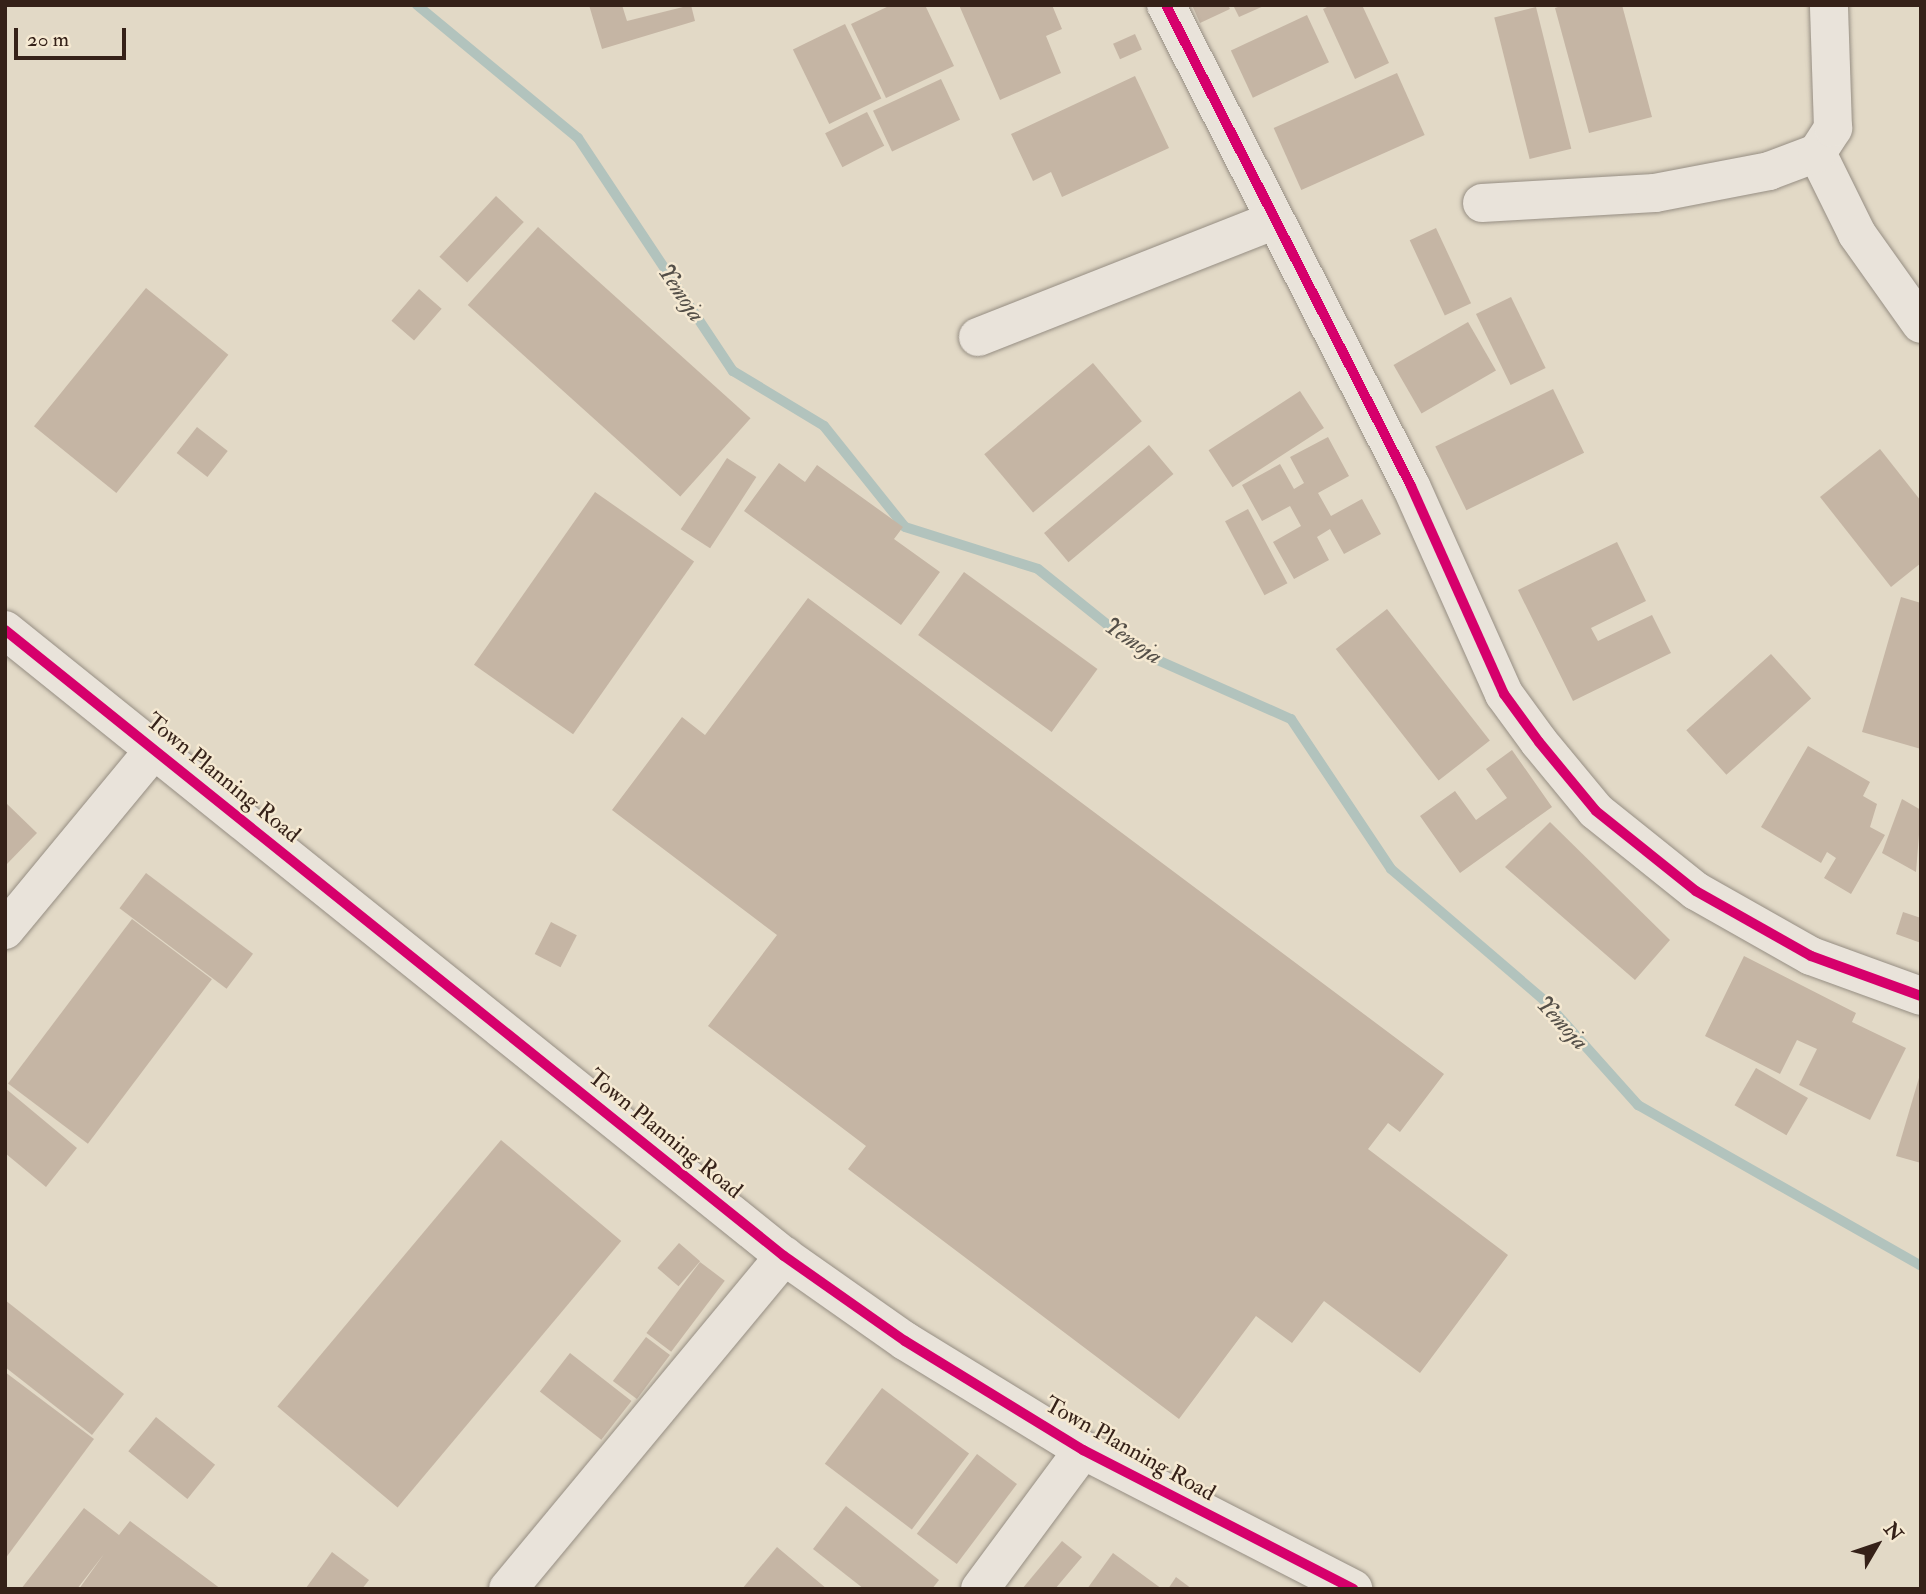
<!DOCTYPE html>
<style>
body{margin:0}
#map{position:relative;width:1926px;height:1594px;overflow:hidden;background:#e2d9c6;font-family:"IM FELL Double Pica",serif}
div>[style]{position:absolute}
.stream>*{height:10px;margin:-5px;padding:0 5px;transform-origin:5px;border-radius:5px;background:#b2c3bd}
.building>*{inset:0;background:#c5b5a4;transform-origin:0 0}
.roads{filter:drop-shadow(0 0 2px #968e83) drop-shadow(0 0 2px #968e83)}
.minor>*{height:38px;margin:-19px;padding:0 19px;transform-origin:19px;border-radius:19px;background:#e9e3da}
.cycleway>*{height:10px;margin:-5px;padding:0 5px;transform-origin:5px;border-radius:5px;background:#d6006c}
span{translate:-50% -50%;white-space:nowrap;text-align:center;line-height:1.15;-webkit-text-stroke:5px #f5e9d2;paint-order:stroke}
.street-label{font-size:23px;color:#352118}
.water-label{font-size:24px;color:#544f48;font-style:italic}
.frame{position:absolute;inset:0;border:7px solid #352118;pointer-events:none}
.north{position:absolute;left:1842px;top:1510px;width:70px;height:70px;-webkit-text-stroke:5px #f5e9d2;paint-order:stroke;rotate:51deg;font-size:19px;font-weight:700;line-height:28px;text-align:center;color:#352118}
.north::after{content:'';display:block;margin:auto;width:24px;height:32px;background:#352118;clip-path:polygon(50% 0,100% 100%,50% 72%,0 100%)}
.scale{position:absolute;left:14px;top:28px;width:112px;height:32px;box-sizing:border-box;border:4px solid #352118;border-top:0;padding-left:9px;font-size:21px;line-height:24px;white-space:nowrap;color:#352118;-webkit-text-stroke:5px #f5e9d2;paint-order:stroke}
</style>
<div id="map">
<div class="stream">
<div style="left:417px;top:5px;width:209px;rotate:39.6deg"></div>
<div style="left:578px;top:138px;width:280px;rotate:56.4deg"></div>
<div style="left:733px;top:371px;width:106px;rotate:31.1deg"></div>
<div style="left:824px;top:426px;width:129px;rotate:51.3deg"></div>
<div style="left:905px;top:527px;width:139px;rotate:17.5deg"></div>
<div style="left:1038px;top:569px;width:136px;rotate:38.7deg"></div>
<div style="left:1144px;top:654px;width:161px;rotate:23.9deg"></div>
<div style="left:1291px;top:719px;width:180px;rotate:56.3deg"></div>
<div style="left:1391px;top:869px;width:203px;rotate:40.6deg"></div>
<div style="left:1545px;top:1001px;width:140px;rotate:48.2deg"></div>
<div style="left:1638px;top:1105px;width:326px;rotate:29.6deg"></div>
</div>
<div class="building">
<div style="clip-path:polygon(589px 5px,622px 5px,627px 21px,691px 5px,695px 21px,602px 49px)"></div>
<div style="clip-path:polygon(891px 5px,925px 5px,954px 66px,886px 98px,851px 24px)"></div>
<div style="clip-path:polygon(959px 5px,1052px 5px,1062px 29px,1046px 36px,1061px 73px,1000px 100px)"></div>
<div style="clip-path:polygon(1192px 5px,1228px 5px,1230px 9px,1200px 23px)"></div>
<div style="clip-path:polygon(1233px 5px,1266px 5px,1239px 17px)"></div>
<div style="clip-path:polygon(1331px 5px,1362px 5px,1389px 63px,1355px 79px,1323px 9px)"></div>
<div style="clip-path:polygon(1564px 5px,1622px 5px,1652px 117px,1589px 133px,1555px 8px)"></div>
<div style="left:1536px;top:7px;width:146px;height:43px;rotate:76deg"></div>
<div style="left:1307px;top:15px;width:52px;height:84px;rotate:65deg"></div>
<div style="left:845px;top:24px;width:83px;height:58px;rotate:64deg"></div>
<div style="left:1135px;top:34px;width:17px;height:24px;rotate:66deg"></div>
<div style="left:1397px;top:73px;width:68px;height:135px;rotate:66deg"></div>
<div style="clip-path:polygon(1135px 76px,1169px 148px,1062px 197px,1051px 172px,1033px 181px,1011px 134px)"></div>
<div style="left:941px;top:79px;width:45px;height:75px;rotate:65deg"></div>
<div style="left:867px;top:112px;width:38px;height:47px;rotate:63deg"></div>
<div style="left:496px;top:196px;width:38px;height:83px;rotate:43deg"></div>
<div style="left:538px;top:227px;width:286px;height:105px;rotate:42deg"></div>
<div style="left:1436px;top:228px;width:83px;height:29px;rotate:65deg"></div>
<div style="left:146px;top:288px;width:106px;height:178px;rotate:39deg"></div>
<div style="left:419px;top:289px;width:30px;height:42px;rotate:41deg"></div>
<div style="left:1511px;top:297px;width:79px;height:39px;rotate:64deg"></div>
<div style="left:1468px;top:322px;width:56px;height:86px;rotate:60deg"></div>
<div style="left:1093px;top:363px;width:76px;height:142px;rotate:50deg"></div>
<div style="left:1553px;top:389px;width:71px;height:131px;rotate:64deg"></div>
<div style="left:1300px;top:391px;width:44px;height:109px;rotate:57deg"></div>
<div style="left:197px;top:427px;width:39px;height:33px;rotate:38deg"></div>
<div style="clip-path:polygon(1328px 437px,1349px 476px,1318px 493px,1331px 516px,1362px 499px,1381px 534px,1344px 554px,1330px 529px,1317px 537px,1329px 560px,1294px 579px,1273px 542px,1301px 526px,1290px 506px,1262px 521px,1242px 485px,1280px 464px,1294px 489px,1304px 483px,1290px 457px)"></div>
<div style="left:1149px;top:445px;width:38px;height:137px;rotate:50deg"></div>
<div style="clip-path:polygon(1880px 449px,1921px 501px,1921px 563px,1891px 587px,1820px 497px)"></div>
<div style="left:727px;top:458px;width:35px;height:85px;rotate:33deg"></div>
<div style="clip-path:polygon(779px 463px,805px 482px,817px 465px,903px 527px,894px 539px,940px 572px,901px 625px,744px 511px)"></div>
<div style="left:595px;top:492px;width:121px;height:211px;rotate:35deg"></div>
<div style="left:1248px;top:509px;width:84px;height:26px;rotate:62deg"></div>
<div style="clip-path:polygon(1617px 542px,1646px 601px,1591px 628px,1598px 641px,1652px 615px,1671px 653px,1573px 701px,1518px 590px)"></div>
<div style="left:964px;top:572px;width:165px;height:78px;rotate:36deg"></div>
<div style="clip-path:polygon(1901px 597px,1921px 603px,1921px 749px,1862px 732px)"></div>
<div style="clip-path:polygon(808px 598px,1444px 1074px,1400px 1132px,1388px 1123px,1368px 1149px,1508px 1255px,1420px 1373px,1324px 1301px,1292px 1343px,1256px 1316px,1179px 1419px,848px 1169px,866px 1146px,708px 1026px,777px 935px,612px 810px,682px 717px,705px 735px)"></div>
<div style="left:1387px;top:609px;width:167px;height:65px;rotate:52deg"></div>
<div style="left:1771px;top:654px;width:60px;height:114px;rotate:48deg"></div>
<div style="clip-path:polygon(1808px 746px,1870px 782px,1863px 796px,1877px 804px,1870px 827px,1885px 835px,1851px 894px,1824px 878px,1836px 858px,1827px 852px,1821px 863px,1761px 827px)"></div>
<div style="clip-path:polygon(1512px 750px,1552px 807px,1460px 873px,1420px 816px,1455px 791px,1476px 820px,1507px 798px,1486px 769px)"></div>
<div style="clip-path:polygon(1902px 799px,1921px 810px,1916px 872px,1882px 853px)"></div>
<div style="clip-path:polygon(5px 802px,37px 833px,5px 866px)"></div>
<div style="clip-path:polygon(1550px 822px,1670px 940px,1635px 980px,1505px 867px)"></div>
<div style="left:146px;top:873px;width:134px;height:44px;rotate:37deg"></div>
<div style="clip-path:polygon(1903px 912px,1921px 918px,1921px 943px,1896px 934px)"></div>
<div style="left:132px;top:919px;width:100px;height:206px;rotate:37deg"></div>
<div style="left:551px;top:922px;width:29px;height:36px;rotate:27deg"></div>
<div style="clip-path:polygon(1744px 956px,1856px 1013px,1852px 1022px,1906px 1048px,1870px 1120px,1799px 1085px,1817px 1049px,1797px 1040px,1780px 1074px,1705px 1036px)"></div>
<div style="left:1756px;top:1068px;width:60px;height:43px;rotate:30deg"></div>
<div style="clip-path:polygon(1921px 1071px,1921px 1163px,1896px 1156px)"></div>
<div style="clip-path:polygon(5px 1088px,77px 1148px,46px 1187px,5px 1153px)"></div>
<div style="left:501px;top:1140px;width:157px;height:348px;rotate:40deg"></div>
<div style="left:679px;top:1243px;width:28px;height:33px;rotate:41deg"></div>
<div style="left:700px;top:1262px;width:31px;height:89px;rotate:37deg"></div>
<div style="clip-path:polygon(5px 1300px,124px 1394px,92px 1435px,5px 1367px)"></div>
<div style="left:646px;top:1337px;width:30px;height:55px;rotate:37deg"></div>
<div style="left:570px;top:1353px;width:78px;height:49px;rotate:38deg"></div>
<div style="clip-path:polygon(5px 1372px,94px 1439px,5px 1559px)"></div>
<div style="left:882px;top:1388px;width:109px;height:95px;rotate:37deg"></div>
<div style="left:156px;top:1417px;width:76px;height:44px;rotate:39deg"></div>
<div style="left:977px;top:1454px;width:50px;height:100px;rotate:37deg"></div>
<div style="clip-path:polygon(846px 1506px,939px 1580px,932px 1589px,864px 1589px,813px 1549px)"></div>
<div style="clip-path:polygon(84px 1508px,119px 1535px,130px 1521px,221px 1589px,79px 1589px,104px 1554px,77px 1589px,21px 1589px)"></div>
<div style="clip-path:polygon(1062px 1541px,1082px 1557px,1055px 1589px,1022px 1589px)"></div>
<div style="clip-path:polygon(777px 1547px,827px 1589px,742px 1589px)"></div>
<div style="clip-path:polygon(332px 1552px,369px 1580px,362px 1589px,306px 1588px)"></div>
<div style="clip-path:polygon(1113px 1553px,1162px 1589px,1087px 1589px)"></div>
<div style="clip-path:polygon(1176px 1577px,1192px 1589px,1168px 1589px)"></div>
</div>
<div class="roads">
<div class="minor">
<div style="left:1166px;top:5px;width:540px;rotate:63.01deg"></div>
<div style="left:1411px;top:486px;width:228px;rotate:65.9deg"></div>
<div style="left:1504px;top:694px;width:59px;rotate:53.9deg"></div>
<div style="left:1539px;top:742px;width:89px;rotate:50.4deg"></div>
<div style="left:1596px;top:811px;width:128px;rotate:38.7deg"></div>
<div style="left:1696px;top:891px;width:132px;rotate:29.5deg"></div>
<div style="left:1811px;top:956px;width:117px;rotate:20deg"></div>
<div style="left:1817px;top:153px;width:90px;rotate:63.7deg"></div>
<div style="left:1857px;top:234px;width:110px;rotate:54.6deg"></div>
<div style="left:1482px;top:203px;width:173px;rotate:-3.3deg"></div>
<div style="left:1655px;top:193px;width:116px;rotate:-10.9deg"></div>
<div style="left:1769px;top:171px;width:51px;rotate:-20.6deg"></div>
<div style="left:1817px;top:153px;width:30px;rotate:-57deg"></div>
<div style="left:1833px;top:128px;width:123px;rotate:-91.9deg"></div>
<div style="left:978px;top:337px;width:316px;rotate:-21.5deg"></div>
<div style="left:5px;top:630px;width:999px;rotate:38.79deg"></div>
<div style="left:784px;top:1256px;width:148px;rotate:35.1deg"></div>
<div style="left:905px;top:1341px;width:209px;rotate:31.5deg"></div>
<div style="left:1083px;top:1450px;width:304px;rotate:27.2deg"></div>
<div style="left:5px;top:930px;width:234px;rotate:-50.4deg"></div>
<div style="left:508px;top:1589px;width:433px;rotate:-50.3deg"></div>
<div style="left:980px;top:1589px;width:173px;rotate:-53.5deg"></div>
</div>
</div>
<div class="cycleway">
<div style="left:1166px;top:5px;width:540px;rotate:63.01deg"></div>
<div style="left:1411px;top:486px;width:228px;rotate:65.9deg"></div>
<div style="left:1504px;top:694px;width:59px;rotate:53.9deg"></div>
<div style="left:1539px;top:742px;width:89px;rotate:50.4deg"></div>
<div style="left:1596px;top:811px;width:128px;rotate:38.7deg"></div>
<div style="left:1696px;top:891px;width:132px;rotate:29.5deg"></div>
<div style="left:1811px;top:956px;width:117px;rotate:20deg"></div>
<div style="left:5px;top:630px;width:999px;rotate:38.79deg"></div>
<div style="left:784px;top:1256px;width:148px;rotate:35.1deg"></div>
<div style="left:905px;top:1341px;width:209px;rotate:31.5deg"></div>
<div style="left:1083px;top:1450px;width:304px;rotate:27.2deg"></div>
</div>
<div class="street-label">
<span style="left:223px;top:778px;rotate:39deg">Town Planning Road</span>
<span style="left:665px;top:1134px;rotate:39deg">Town Planning Road</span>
<span style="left:1130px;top:1449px;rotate:29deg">Town Planning Road</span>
</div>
<div class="water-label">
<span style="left:681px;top:293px;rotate:56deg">Yemoja</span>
<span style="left:1133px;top:641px;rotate:34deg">Yemoja</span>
<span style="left:1562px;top:1023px;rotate:47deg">Yemoja</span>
</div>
<div class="frame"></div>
<div class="north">N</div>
<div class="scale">20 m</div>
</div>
